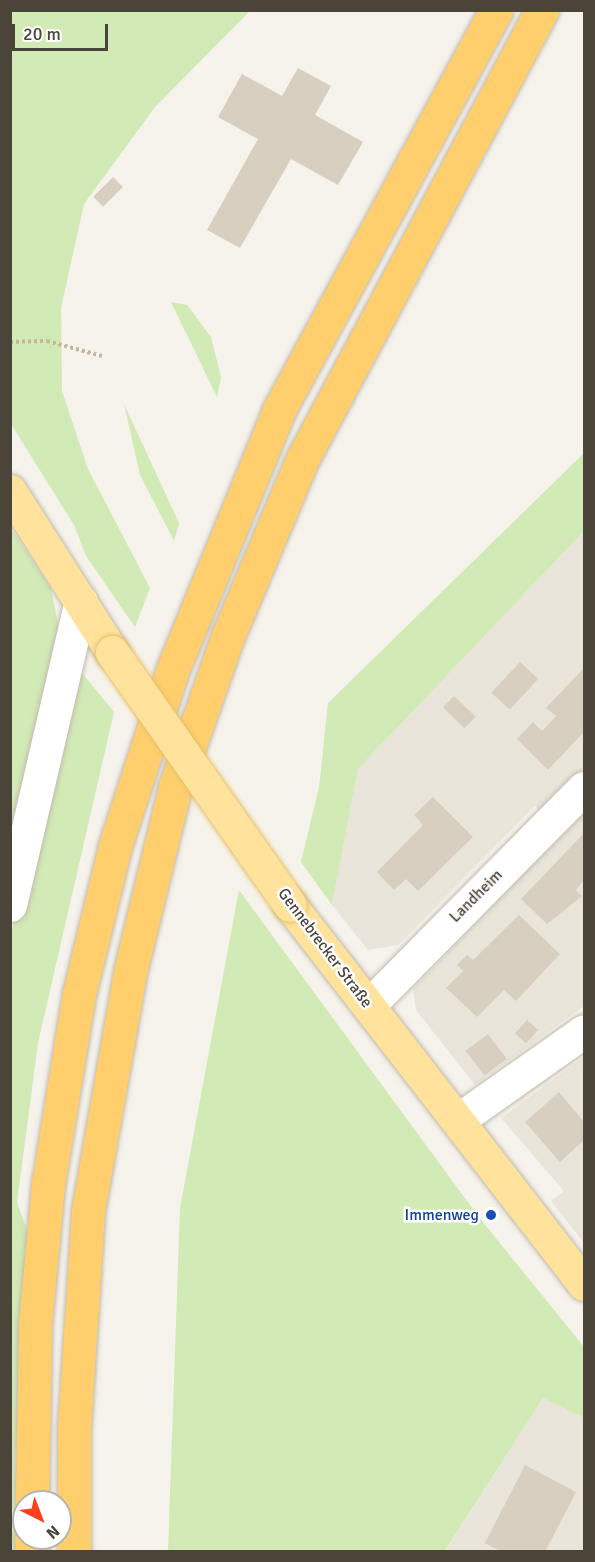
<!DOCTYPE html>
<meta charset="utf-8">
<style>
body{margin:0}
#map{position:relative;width:595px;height:1562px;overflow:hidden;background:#f6f3ec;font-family:Signika,sans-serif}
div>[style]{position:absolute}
.residential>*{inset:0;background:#eae5da}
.green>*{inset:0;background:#d2eab5}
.building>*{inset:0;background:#d8cfc1;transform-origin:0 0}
.path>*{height:4px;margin-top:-2px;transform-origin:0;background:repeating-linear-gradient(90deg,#c4b79f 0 3px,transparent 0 6px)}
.roads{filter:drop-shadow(0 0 2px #c2bbae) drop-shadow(0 0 2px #c2bbae)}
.minor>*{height:33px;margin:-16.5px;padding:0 16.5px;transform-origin:16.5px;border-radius:16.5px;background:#fff}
.major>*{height:33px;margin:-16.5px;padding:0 16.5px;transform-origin:16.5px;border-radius:16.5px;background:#ffe39c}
.highway>*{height:33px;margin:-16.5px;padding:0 16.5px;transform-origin:16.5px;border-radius:16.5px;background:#ffcf6e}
.bridges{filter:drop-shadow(0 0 2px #e6c16a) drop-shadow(0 0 2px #e6c16a)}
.major-bridge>*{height:33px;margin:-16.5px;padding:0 16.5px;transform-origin:16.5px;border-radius:16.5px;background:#ffe39c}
.dots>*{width:16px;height:16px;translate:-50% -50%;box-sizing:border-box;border:3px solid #fff;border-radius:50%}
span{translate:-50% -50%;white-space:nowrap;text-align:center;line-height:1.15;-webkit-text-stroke:5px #fff;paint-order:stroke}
.street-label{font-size:16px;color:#4b4439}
.transit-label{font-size:16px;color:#164399}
.right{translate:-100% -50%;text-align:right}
.frame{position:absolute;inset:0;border:12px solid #4b4439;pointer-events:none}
.north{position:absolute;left:12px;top:1490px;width:60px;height:60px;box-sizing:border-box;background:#fff;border:2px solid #b7b4b0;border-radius:50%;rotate:138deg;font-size:16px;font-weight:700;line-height:24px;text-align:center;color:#4b4439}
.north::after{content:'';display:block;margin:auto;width:21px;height:27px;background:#fc3f1d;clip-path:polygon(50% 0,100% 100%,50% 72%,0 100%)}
.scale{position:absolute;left:12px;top:24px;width:96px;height:27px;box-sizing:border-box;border:3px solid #4b4439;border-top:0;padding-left:8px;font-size:18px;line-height:21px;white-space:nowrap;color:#4b4439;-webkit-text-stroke:4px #fff;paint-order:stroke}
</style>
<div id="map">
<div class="residential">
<div style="clip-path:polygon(584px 531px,584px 769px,542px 811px,535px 806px,398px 945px,368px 950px,332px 905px,358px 769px)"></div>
<div style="clip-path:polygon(584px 799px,584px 1006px,475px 1085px,416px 1010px,413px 989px,563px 832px)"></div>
<div style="clip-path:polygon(584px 1057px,584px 1243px,551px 1201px,564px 1191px,501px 1118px)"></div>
<div style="clip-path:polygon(543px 1398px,584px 1418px,584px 1551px,445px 1552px)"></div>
</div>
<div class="green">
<div style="clip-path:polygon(11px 10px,250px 11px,155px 107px,84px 204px,61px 308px,62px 391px,88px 469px,150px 588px,135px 627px,86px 556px,74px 525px,11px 424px)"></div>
<div style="clip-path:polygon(171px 302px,187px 305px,211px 337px,221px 377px,217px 397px)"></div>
<div style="clip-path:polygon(124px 404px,179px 523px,174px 541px,140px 475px)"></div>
<div style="clip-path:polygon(584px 453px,584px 531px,358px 769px,332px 905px,301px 862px,319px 787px,328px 703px)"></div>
<div style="clip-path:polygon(11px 528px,51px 588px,61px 638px,11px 876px)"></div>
<div style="clip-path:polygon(74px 663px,114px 712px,38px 1043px,17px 1202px,28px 1233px,15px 1463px,20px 1551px,11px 1552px,11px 934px)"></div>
<div style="clip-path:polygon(239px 890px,478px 1216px,584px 1347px,584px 1418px,543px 1398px,445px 1551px,168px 1551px,180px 1208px)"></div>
</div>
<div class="building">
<div style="clip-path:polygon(298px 68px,331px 86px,315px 115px,363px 142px,338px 185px,291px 159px,240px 248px,207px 230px,258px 139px,218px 117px,242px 74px,282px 96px)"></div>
<div style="left:113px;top:177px;width:14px;height:28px;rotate:45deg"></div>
<div style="left:520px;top:662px;width:25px;height:42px;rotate:43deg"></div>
<div style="clip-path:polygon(584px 668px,584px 732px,548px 770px,517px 739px,533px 722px,542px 731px,556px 716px,546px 708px)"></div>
<div style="left:454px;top:696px;width:30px;height:16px;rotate:44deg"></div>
<div style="clip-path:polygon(433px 797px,473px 837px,418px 891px,406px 879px,394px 890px,377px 872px,423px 825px,414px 815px)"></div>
<div style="clip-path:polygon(584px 833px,584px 880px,576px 890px,582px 896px,547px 924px,521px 899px)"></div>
<div style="clip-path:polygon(519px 915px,560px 954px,516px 1001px,504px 990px,477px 1017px,446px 988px,463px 971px,457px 965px,467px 955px,473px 960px)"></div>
<div style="left:527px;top:1020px;width:15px;height:18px;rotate:42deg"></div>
<div style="left:488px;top:1034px;width:31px;height:28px;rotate:53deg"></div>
<div style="clip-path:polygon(559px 1092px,584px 1122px,584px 1140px,560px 1162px,525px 1122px)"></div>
<div style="clip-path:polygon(525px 1465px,576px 1492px,545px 1552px,502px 1552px,485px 1543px)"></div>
</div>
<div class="path">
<div style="left:10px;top:342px;width:37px;rotate:-2deg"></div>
<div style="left:47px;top:341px;width:57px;rotate:15.3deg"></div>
</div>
<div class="roads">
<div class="minor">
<div style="left:10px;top:905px;width:312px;rotate:-76.9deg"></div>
<div style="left:369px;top:1005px;width:305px;rotate:-45.3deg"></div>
<div style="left:458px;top:1120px;width:154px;rotate:-35.2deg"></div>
</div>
<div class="major">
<div style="left:10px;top:491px;width:191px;rotate:57.6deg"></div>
<div style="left:290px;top:905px;width:480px;rotate:52.2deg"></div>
</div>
<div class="highway">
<div style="left:32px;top:1502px;width:177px;rotate:-89deg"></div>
<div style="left:35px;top:1325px;width:141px;rotate:-84.7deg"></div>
<div style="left:48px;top:1185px;width:193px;rotate:-80.8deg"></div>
<div style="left:79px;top:994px;width:152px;rotate:-76.3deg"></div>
<div style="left:115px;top:846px;width:186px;rotate:-71.9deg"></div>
<div style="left:173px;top:669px;width:282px;rotate:-67.7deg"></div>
<div style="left:280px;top:408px;width:453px;rotate:-61.5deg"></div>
<div style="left:31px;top:1538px;width:14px;rotate:86deg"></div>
<div style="left:74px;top:1552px;width:123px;rotate:-90deg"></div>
<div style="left:74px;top:1429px;width:218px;rotate:-86.3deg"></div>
<div style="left:88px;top:1211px;width:243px;rotate:-80deg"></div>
<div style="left:130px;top:972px;width:190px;rotate:-76.3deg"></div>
<div style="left:175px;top:787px;width:160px;rotate:-70.7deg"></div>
<div style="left:228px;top:636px;width:193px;rotate:-67.2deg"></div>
<div style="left:303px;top:458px;width:508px;rotate:-61.92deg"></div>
</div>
</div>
<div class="bridges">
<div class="major-bridge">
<div style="left:112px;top:652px;width:309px;rotate:54.9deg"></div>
</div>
</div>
<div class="dots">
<div style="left:491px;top:1215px;background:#1a4fb4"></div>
</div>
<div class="street-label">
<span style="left:476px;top:896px;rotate:-45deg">Landheim</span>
<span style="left:325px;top:948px;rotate:53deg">Gennebrecker Straße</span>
</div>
<div class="transit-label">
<span class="right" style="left:479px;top:1215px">Immenweg</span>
</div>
<div class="frame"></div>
<div class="north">N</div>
<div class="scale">20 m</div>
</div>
